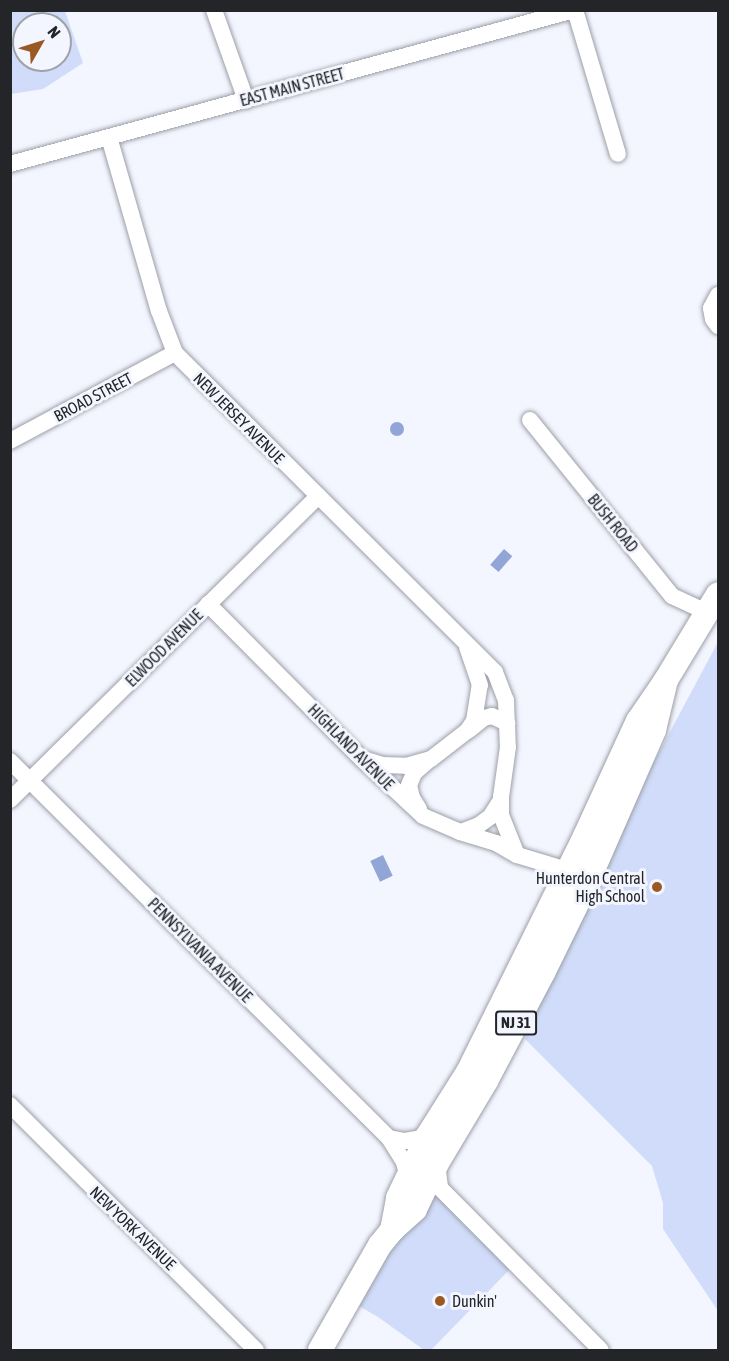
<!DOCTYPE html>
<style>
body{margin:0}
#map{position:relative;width:729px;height:1361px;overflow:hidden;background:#f3f6ff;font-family:"Asap Condensed",sans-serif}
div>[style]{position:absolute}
.green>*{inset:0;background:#d0dcf9}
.water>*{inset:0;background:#91a6d6;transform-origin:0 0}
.round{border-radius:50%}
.roads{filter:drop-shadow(0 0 2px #9c9fa7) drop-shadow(0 0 2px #9c9fa7)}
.minor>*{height:16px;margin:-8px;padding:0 8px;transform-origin:8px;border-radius:8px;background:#fff}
.highway>*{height:24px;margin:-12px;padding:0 12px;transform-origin:12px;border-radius:12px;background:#fff}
.dots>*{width:16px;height:16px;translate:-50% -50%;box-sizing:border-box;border:3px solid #f3f6ff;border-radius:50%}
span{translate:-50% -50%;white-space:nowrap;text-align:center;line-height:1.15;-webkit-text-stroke:6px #f3f6ff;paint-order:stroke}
.shield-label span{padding:2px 4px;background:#f3f6ff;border:2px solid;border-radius:4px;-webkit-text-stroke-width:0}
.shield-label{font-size:15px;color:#242528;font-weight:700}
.street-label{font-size:16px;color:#242528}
.poi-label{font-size:16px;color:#242528}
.right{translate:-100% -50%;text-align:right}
.left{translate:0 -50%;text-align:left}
.frame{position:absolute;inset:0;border:12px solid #242528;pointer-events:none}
.north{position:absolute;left:12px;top:12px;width:60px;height:60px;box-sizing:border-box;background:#f3f6ff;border:2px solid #a0a2a9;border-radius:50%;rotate:51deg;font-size:16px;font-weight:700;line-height:24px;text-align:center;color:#242528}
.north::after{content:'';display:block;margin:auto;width:21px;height:27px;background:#9a5924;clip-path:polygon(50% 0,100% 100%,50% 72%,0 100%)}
</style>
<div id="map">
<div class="green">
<div style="clip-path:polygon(evenodd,11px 10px,65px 11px,83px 63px,43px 89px,11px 94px,11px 10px,24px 24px,60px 24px,60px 60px,24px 60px,24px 24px)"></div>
<div style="clip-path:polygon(718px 642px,718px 1311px,663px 1229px,663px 1203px,652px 1166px,525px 1039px,610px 844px)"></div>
<div style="clip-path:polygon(437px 1176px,515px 1264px,431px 1350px,424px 1350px,378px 1317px,350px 1301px)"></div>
</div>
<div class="water">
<div class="round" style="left:390px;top:422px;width:14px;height:14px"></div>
<div style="left:504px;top:549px;width:11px;height:21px;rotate:41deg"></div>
<div style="left:383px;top:855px;width:23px;height:14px;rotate:65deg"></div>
</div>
<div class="roads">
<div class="minor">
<div style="left:214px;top:10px;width:96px;rotate:70.4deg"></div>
<div style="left:575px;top:10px;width:150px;rotate:73.4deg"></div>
<div style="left:109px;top:137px;width:181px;rotate:74deg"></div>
<div style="left:159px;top:311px;width:45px;rotate:69.1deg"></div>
<div style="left:175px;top:353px;width:452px;rotate:44.9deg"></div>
<div style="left:495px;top:672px;width:30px;rotate:69deg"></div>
<div style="left:506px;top:700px;width:23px;rotate:88deg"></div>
<div style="left:507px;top:723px;width:24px;rotate:88deg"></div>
<div style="left:508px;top:747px;width:50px;rotate:98deg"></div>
<div style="left:501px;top:797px;width:18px;rotate:90deg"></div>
<div style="left:501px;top:815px;width:43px;rotate:68.2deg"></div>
<div style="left:10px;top:164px;width:585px;rotate:-15.27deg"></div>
<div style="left:718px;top:295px;width:15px;rotate:118deg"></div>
<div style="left:711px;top:308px;width:11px;rotate:80deg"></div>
<div style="left:713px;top:319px;width:9px;rotate:54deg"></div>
<div style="left:530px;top:420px;width:226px;rotate:51.1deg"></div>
<div style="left:672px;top:596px;width:38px;rotate:25deg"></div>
<div style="left:10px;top:441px;width:187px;rotate:-28.1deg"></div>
<div style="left:208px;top:604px;width:220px;rotate:45.2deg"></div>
<div style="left:363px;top:760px;width:82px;rotate:43deg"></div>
<div style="left:423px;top:816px;width:40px;rotate:23.4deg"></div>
<div style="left:460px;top:832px;width:38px;rotate:17deg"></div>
<div style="left:496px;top:843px;width:24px;rotate:30deg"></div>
<div style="left:517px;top:855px;width:52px;rotate:16.7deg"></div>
<div style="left:469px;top:730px;width:19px;rotate:-39deg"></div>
<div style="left:484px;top:718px;width:8px;rotate:-14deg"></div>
<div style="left:492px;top:716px;width:17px;rotate:25deg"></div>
<div style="left:366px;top:760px;width:17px;rotate:17deg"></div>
<div style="left:382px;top:765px;width:24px;rotate:2deg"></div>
<div style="left:406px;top:766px;width:26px;rotate:-16deg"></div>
<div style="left:431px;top:759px;width:46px;rotate:-37.9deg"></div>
<div style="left:467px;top:731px;width:12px;rotate:-55deg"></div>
<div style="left:474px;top:721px;width:36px;rotate:-81deg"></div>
<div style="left:480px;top:685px;width:40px;rotate:-108.9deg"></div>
<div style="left:10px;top:761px;width:535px;rotate:44.85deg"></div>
<div style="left:389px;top:1138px;width:28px;rotate:58deg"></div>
<div style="left:404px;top:1162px;width:16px;rotate:76deg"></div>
<div style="left:10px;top:800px;width:433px;rotate:-44.6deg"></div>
<div style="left:419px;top:809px;width:13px;rotate:-122deg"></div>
<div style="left:412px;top:798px;width:13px;rotate:-103deg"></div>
<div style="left:409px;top:785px;width:13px;rotate:-67deg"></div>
<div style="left:414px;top:773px;width:18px;rotate:-41deg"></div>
<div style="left:461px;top:832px;width:19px;rotate:-21deg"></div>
<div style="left:479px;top:825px;width:14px;rotate:-36deg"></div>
<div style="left:490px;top:817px;width:20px;rotate:-57deg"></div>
<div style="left:10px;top:1105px;width:347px;rotate:44.9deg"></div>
<div style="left:389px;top:1138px;width:16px;rotate:11deg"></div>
<div style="left:405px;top:1141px;width:22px;rotate:-10deg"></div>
<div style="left:437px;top:1163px;width:25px;rotate:83deg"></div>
<div style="left:440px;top:1188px;width:228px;rotate:45.2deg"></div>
</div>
<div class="highway">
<div style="left:392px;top:1230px;width:33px;rotate:-79deg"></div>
<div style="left:398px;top:1198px;width:68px;rotate:-64.6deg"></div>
<div style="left:427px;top:1137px;width:77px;rotate:-57.8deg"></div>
<div style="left:468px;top:1072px;width:263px;rotate:-63.6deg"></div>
<div style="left:585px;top:836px;width:127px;rotate:-65.3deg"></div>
<div style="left:638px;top:721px;width:50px;rotate:-55.7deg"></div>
<div style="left:666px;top:680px;width:100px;rotate:-58.8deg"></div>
<div style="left:320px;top:1350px;width:121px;rotate:-60.3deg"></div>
<div style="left:380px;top:1245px;width:19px;rotate:-51deg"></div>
<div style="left:392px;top:1230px;width:31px;rotate:-42deg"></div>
<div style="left:415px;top:1209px;width:51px;rotate:-64.4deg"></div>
<div style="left:437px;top:1163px;width:96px;rotate:-59.1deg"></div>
<div style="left:486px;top:1081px;width:124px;rotate:-62.2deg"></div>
<div style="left:544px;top:971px;width:102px;rotate:-63.9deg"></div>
<div style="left:589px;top:879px;width:163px;rotate:-66.4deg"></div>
<div style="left:654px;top:730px;width:51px;rotate:-76.5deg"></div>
</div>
</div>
<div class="dots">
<div style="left:657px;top:887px;background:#9a5924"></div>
<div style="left:440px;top:1301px;background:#9a5924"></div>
</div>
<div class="shield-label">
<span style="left:516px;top:1023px">NJ 31</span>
</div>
<div class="street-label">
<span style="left:292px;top:87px;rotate:-15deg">EAST MAIN STREET</span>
<span style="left:93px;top:397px;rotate:-28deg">BROAD STREET</span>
<span style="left:239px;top:418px;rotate:45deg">NEW JERSEY AVENUE</span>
<span style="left:613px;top:523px;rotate:51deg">BUSH ROAD</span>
<span style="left:164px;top:648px;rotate:-45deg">ELWOOD AVENUE</span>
<span style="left:351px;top:747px;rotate:45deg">HIGHLAND AVENUE</span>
<span style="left:200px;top:950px;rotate:45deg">PENNSYLVANIA AVENUE</span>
<span style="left:133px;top:1228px;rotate:44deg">NEW YORK AVENUE</span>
</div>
<div class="poi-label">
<span class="right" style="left:645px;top:887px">Hunterdon Central<br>High School</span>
<span class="left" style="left:452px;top:1301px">Dunkin'</span>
</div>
<div class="frame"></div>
<div class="north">N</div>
</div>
